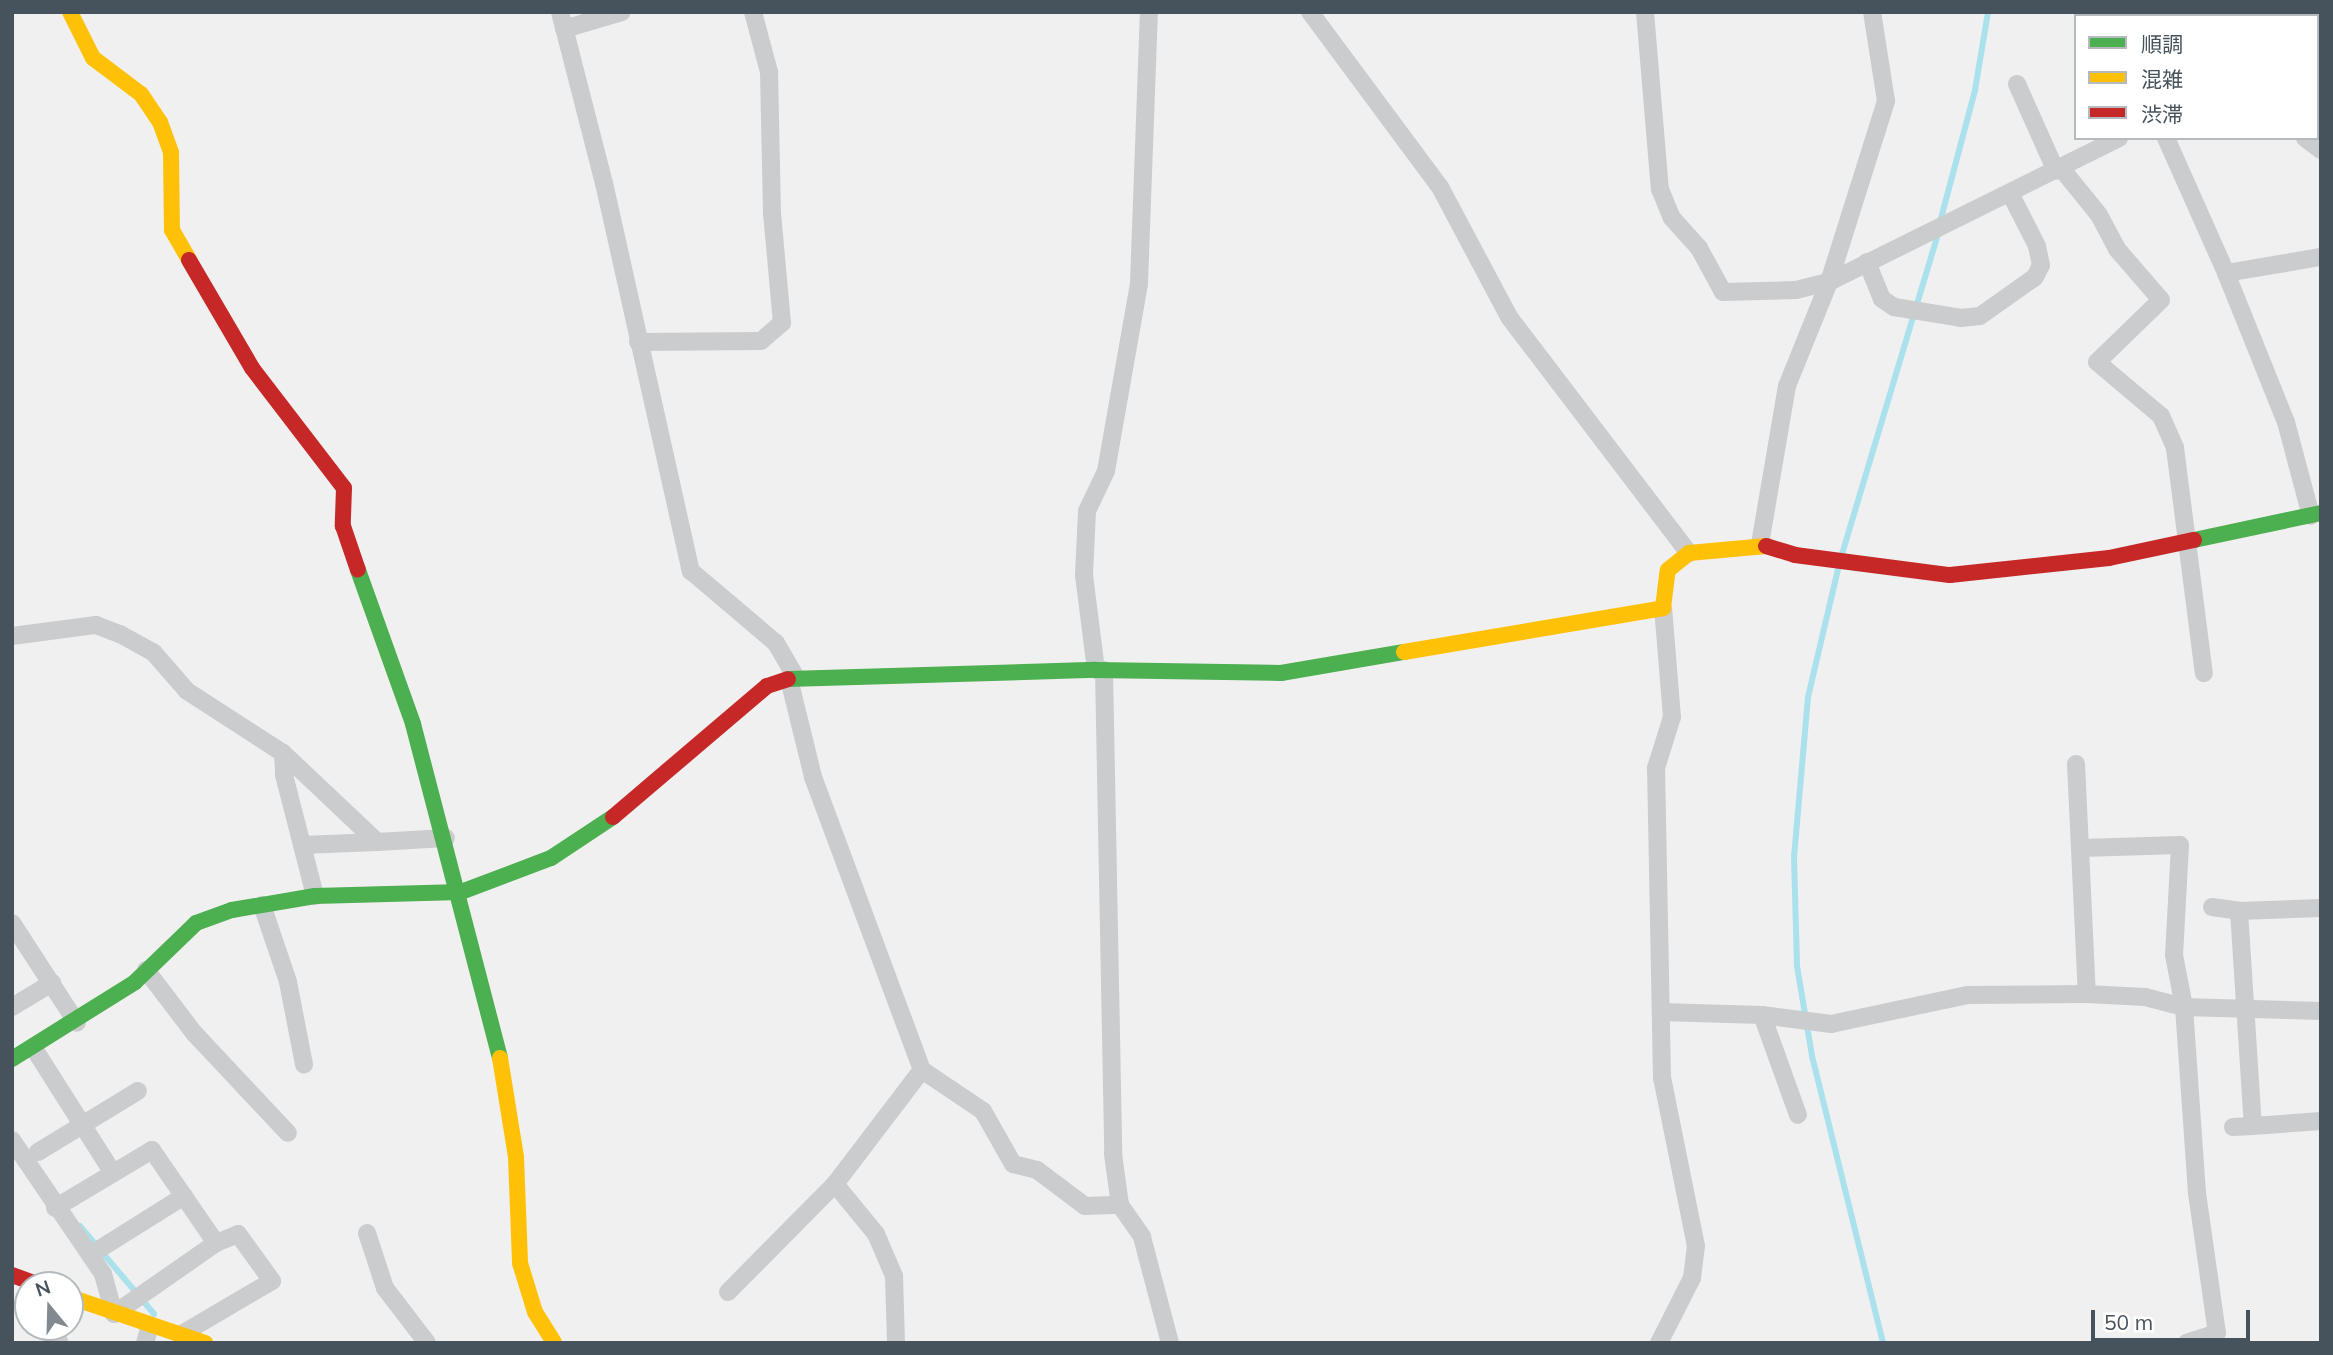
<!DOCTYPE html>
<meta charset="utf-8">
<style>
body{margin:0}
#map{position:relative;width:2333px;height:1355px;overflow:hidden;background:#f1f0f0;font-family:Mulish,"Noto Sans JP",sans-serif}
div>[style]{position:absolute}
.stream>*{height:6px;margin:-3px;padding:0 3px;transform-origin:3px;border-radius:3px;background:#aae1ec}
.street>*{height:18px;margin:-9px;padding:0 9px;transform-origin:9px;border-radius:9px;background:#caccce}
.fast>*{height:16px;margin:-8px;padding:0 8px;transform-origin:8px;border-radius:8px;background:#4caf50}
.slow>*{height:16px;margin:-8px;padding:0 8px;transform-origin:8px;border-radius:8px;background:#ffc107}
.jam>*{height:16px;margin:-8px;padding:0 8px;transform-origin:8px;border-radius:8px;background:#c62828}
span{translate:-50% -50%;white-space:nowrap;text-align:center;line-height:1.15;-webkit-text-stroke:5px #fff;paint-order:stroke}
.frame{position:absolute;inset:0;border:14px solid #47535c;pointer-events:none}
.legend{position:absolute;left:2074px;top:14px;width:245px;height:126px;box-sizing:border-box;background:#fff;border:2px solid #b5babe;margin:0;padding:9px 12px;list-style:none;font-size:21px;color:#47535c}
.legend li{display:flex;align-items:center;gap:14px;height:35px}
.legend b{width:35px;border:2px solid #b5babe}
.north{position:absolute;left:14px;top:1271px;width:70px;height:70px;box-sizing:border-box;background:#fff;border:2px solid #b5babe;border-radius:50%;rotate:341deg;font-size:19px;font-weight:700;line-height:28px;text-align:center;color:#47535c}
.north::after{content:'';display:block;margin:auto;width:24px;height:32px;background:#828a90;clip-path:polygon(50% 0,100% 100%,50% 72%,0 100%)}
.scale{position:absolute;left:2091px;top:1310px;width:159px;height:32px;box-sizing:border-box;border:4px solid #47535c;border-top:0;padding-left:9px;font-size:21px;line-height:24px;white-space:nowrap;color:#47535c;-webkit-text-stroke:5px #fff;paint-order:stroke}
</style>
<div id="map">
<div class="stream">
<div style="left:1940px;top:222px;width:137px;rotate:-75.1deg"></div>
<div style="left:1975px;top:90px;width:79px;rotate:-80.5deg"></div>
<div style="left:1842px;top:554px;width:335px;rotate:-73.3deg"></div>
<div style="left:1839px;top:565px;width:136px;rotate:103.2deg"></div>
<div style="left:1808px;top:697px;width:161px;rotate:95deg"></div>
<div style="left:1794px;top:857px;width:109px;rotate:88.4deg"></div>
<div style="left:1797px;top:966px;width:91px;rotate:80.5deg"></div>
<div style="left:1812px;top:1056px;width:296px;rotate:76.1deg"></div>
<div style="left:80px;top:1226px;width:115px;rotate:49.9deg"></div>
</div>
<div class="street">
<div style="left:560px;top:12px;width:177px;rotate:75.6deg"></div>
<div style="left:604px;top:183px;width:398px;rotate:77.4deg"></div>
<div style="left:691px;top:571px;width:111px;rotate:40.3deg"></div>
<div style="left:776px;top:643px;width:39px;rotate:60deg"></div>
<div style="left:1310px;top:12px;width:218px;rotate:53.4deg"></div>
<div style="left:1440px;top:187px;width:147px;rotate:62deg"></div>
<div style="left:1509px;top:317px;width:297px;rotate:52.7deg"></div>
<div style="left:1645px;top:12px;width:178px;rotate:85.2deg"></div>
<div style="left:1660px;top:189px;width:31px;rotate:68deg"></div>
<div style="left:1672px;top:218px;width:40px;rotate:48deg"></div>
<div style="left:1699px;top:248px;width:50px;rotate:61.4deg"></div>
<div style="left:1723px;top:292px;width:73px;rotate:-1.6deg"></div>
<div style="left:1796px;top:290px;width:34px;rotate:-14deg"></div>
<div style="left:1829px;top:282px;width:190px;rotate:-72.5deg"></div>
<div style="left:1886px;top:101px;width:90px;rotate:-98.9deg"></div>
<div style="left:2154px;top:12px;width:4px;rotate:76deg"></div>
<div style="left:564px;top:29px;width:60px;rotate:-16.3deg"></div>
<div style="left:2317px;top:35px;width:4px;rotate:-27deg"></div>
<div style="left:2017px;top:84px;width:95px;rotate:65.9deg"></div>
<div style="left:2166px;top:138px;width:148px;rotate:66deg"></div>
<div style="left:2226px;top:273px;width:96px;rotate:-9.6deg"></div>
<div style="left:2305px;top:138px;width:20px;rotate:37deg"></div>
<div style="left:2061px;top:168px;width:60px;rotate:51deg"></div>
<div style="left:2099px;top:215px;width:38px;rotate:62deg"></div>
<div style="left:2117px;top:249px;width:67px;rotate:49.2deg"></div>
<div style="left:2161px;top:300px;width:89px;rotate:135.9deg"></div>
<div style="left:2097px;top:362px;width:84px;rotate:40.2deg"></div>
<div style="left:2161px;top:416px;width:35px;rotate:66deg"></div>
<div style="left:2175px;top:448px;width:227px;rotate:82.7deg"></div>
<div style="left:1867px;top:262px;width:40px;rotate:68deg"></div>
<div style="left:1882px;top:299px;width:14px;rotate:34deg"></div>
<div style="left:1894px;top:307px;width:68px;rotate:9.3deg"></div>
<div style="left:1961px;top:318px;width:19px;rotate:-6deg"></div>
<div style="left:1980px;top:316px;width:67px;rotate:-35.3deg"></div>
<div style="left:2035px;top:277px;width:13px;rotate:-63deg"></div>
<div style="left:2041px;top:265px;width:19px;rotate:-102deg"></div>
<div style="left:2037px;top:246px;width:57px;rotate:-117deg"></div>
<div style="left:2226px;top:273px;width:161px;rotate:68.1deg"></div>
<div style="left:2286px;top:422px;width:97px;rotate:75.1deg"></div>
<div style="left:638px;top:342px;width:123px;rotate:-0.5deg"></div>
<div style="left:761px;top:341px;width:28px;rotate:-41deg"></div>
<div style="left:782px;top:323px;width:109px;rotate:-95.2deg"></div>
<div style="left:772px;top:214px;width:142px;rotate:-91.2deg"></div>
<div style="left:769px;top:72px;width:62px;rotate:-104.9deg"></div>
<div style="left:1760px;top:544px;width:160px;rotate:-80.3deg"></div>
<div style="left:1787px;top:386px;width:112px;rotate:-68deg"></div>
<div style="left:1829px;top:282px;width:324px;rotate:-26.4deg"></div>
<div style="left:12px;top:636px;width:85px;rotate:-7.5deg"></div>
<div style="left:96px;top:625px;width:26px;rotate:21deg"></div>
<div style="left:120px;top:634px;width:38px;rotate:29deg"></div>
<div style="left:153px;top:652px;width:52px;rotate:48.9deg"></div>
<div style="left:187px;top:691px;width:114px;rotate:32.9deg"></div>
<div style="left:283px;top:753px;width:129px;rotate:43.4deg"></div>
<div style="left:377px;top:842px;width:69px;rotate:-3.3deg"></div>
<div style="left:1096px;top:670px;width:96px;rotate:-97.2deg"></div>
<div style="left:1084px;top:575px;width:64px;rotate:-87.3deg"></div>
<div style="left:1087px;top:511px;width:44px;rotate:-64.6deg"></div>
<div style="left:1106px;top:471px;width:191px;rotate:-80deg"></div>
<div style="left:1139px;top:283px;width:271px;rotate:-87.9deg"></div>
<div style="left:1104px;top:670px;width:484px;rotate:88.9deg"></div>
<div style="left:1113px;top:1154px;width:51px;rotate:82.2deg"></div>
<div style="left:1120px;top:1205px;width:39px;rotate:55deg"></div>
<div style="left:1142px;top:1237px;width:110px;rotate:75.2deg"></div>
<div style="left:789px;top:679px;width:101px;rotate:76.2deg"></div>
<div style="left:813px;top:777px;width:313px;rotate:69.6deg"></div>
<div style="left:922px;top:1070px;width:73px;rotate:33.9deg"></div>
<div style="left:983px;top:1111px;width:61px;rotate:60.5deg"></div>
<div style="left:1013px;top:1164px;width:25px;rotate:14deg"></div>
<div style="left:1037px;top:1170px;width:60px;rotate:36.9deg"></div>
<div style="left:1085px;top:1206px;width:35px;rotate:-2deg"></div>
<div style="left:283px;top:753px;width:22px;rotate:87deg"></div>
<div style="left:284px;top:775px;width:125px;rotate:75.6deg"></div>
<div style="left:2076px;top:764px;width:230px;rotate:87.3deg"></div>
<div style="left:302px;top:845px;width:75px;rotate:-2.3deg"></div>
<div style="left:2081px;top:848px;width:99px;rotate:-1.7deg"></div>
<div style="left:2180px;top:845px;width:110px;rotate:93.1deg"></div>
<div style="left:2174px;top:955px;width:53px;rotate:79.1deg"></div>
<div style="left:2184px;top:1007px;width:186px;rotate:86deg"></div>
<div style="left:2197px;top:1193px;width:141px;rotate:81.9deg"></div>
<div style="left:2217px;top:1333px;width:32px;rotate:162deg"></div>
<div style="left:262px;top:905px;width:81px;rotate:71.3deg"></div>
<div style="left:288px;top:982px;width:84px;rotate:79deg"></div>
<div style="left:2212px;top:907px;width:27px;rotate:8deg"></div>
<div style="left:2239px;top:911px;width:82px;rotate:-2.1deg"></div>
<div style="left:2239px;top:911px;width:215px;rotate:86.3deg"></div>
<div style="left:2253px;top:1126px;width:68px;rotate:-4.2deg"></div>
<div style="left:12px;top:923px;width:119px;rotate:57deg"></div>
<div style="left:146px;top:970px;width:79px;rotate:52.7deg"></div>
<div style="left:194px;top:1033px;width:137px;rotate:46.8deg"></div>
<div style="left:12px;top:1007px;width:47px;rotate:-31deg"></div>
<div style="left:1661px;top:1012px;width:101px;rotate:1.7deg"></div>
<div style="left:1762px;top:1015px;width:106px;rotate:70.2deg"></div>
<div style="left:1762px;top:1015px;width:70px;rotate:7.4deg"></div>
<div style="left:1831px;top:1024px;width:139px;rotate:-12deg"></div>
<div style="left:1967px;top:995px;width:120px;rotate:-0.5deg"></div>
<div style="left:2087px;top:994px;width:58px;rotate:3deg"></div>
<div style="left:2145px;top:997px;width:40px;rotate:14.4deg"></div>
<div style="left:2184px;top:1007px;width:137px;rotate:1.7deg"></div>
<div style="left:33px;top:1047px;width:149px;rotate:57.6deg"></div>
<div style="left:2233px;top:1127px;width:20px;rotate:-3deg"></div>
<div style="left:12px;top:1140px;width:162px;rotate:55.8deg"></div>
<div style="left:103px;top:1274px;width:41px;rotate:74.6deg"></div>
<div style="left:114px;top:1314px;width:124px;rotate:-34.8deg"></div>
<div style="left:38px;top:1152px;width:117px;rotate:-31.4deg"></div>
<div style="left:835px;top:1184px;width:65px;rotate:50.6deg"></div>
<div style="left:876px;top:1234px;width:46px;rotate:66.8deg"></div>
<div style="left:894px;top:1276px;width:67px;rotate:88.3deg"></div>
<div style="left:55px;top:1208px;width:113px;rotate:-30.9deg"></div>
<div style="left:152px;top:1150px;width:113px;rotate:55.5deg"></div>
<div style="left:216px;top:1243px;width:24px;rotate:-22deg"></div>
<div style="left:238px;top:1234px;width:58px;rotate:54.1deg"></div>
<div style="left:272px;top:1281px;width:107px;rotate:149.6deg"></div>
<div style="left:367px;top:1233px;width:58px;rotate:71.9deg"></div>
<div style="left:385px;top:1288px;width:69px;rotate:52.6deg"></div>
<div style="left:90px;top:1255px;width:111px;rotate:-32.1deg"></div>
<div style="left:728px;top:1292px;width:152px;rotate:-45.3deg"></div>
<div style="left:835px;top:1184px;width:143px;rotate:-52.7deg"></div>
<div style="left:51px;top:1327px;width:18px;rotate:61deg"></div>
<div style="left:145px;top:1343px;width:18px;rotate:-74deg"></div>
<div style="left:1659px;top:1343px;width:73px;rotate:-63.1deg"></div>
<div style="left:1692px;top:1278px;width:32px;rotate:-83deg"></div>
<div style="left:1696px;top:1246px;width:171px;rotate:-101.4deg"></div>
<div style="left:1662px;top:1078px;width:310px;rotate:-91.1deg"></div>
<div style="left:1656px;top:768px;width:53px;rotate:-72.6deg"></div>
<div style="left:1672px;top:717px;width:109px;rotate:-94.7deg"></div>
</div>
<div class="fast">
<div style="left:2194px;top:540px;width:130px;rotate:-12deg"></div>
<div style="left:358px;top:570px;width:164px;rotate:70.3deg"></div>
<div style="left:413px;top:724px;width:345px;rotate:75.4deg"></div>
<div style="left:788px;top:679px;width:308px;rotate:-1.7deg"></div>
<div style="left:1096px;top:670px;width:185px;rotate:0.9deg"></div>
<div style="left:1281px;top:673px;width:125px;rotate:-9.7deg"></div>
<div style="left:12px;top:1059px;width:145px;rotate:-32deg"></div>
<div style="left:135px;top:982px;width:85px;rotate:-44deg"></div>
<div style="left:196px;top:923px;width:38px;rotate:-20deg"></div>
<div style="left:232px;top:910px;width:84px;rotate:-9.6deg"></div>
<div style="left:315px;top:896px;width:146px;rotate:-1.6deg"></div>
<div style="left:461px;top:892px;width:96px;rotate:-20.7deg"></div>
<div style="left:551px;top:858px;width:74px;rotate:-33.5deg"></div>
</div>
<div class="slow">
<div style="left:70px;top:12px;width:51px;rotate:63.4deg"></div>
<div style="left:93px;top:58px;width:60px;rotate:36.9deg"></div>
<div style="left:141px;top:94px;width:34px;rotate:56deg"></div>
<div style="left:160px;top:122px;width:33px;rotate:70deg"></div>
<div style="left:171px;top:153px;width:77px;rotate:89.3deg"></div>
<div style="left:172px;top:230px;width:34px;rotate:60deg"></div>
<div style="left:1404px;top:652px;width:263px;rotate:-9.6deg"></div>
<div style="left:1663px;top:608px;width:38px;rotate:-83deg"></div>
<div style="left:1668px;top:570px;width:27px;rotate:-39deg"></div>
<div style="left:1689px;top:553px;width:77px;rotate:-5.2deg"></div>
<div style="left:500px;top:1058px;width:100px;rotate:80.8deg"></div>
<div style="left:516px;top:1157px;width:106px;rotate:87.8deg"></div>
<div style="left:520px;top:1263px;width:51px;rotate:73deg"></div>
<div style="left:535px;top:1312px;width:36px;rotate:58deg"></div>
<div style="left:70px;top:1297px;width:143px;rotate:18.8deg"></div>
</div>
<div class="jam">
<div style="left:189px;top:260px;width:125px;rotate:59.7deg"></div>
<div style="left:252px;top:368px;width:151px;rotate:52.5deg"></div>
<div style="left:344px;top:488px;width:38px;rotate:92deg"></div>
<div style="left:343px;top:526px;width:46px;rotate:71.2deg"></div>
<div style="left:1766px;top:546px;width:30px;rotate:17deg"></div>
<div style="left:1795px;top:555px;width:156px;rotate:7.4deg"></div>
<div style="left:1950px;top:575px;width:160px;rotate:-6.1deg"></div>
<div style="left:2109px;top:558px;width:87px;rotate:-12deg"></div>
<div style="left:613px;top:817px;width:202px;rotate:-40.4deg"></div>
<div style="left:767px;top:686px;width:22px;rotate:-18deg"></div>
<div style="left:12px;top:1275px;width:29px;rotate:20deg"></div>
</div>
<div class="frame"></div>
<ul class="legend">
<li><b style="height:9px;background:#4caf50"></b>順調</li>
<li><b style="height:9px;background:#ffc107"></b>混雑</li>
<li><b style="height:9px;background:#c62828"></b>渋滞</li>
</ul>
<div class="north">N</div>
<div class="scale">50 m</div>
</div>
